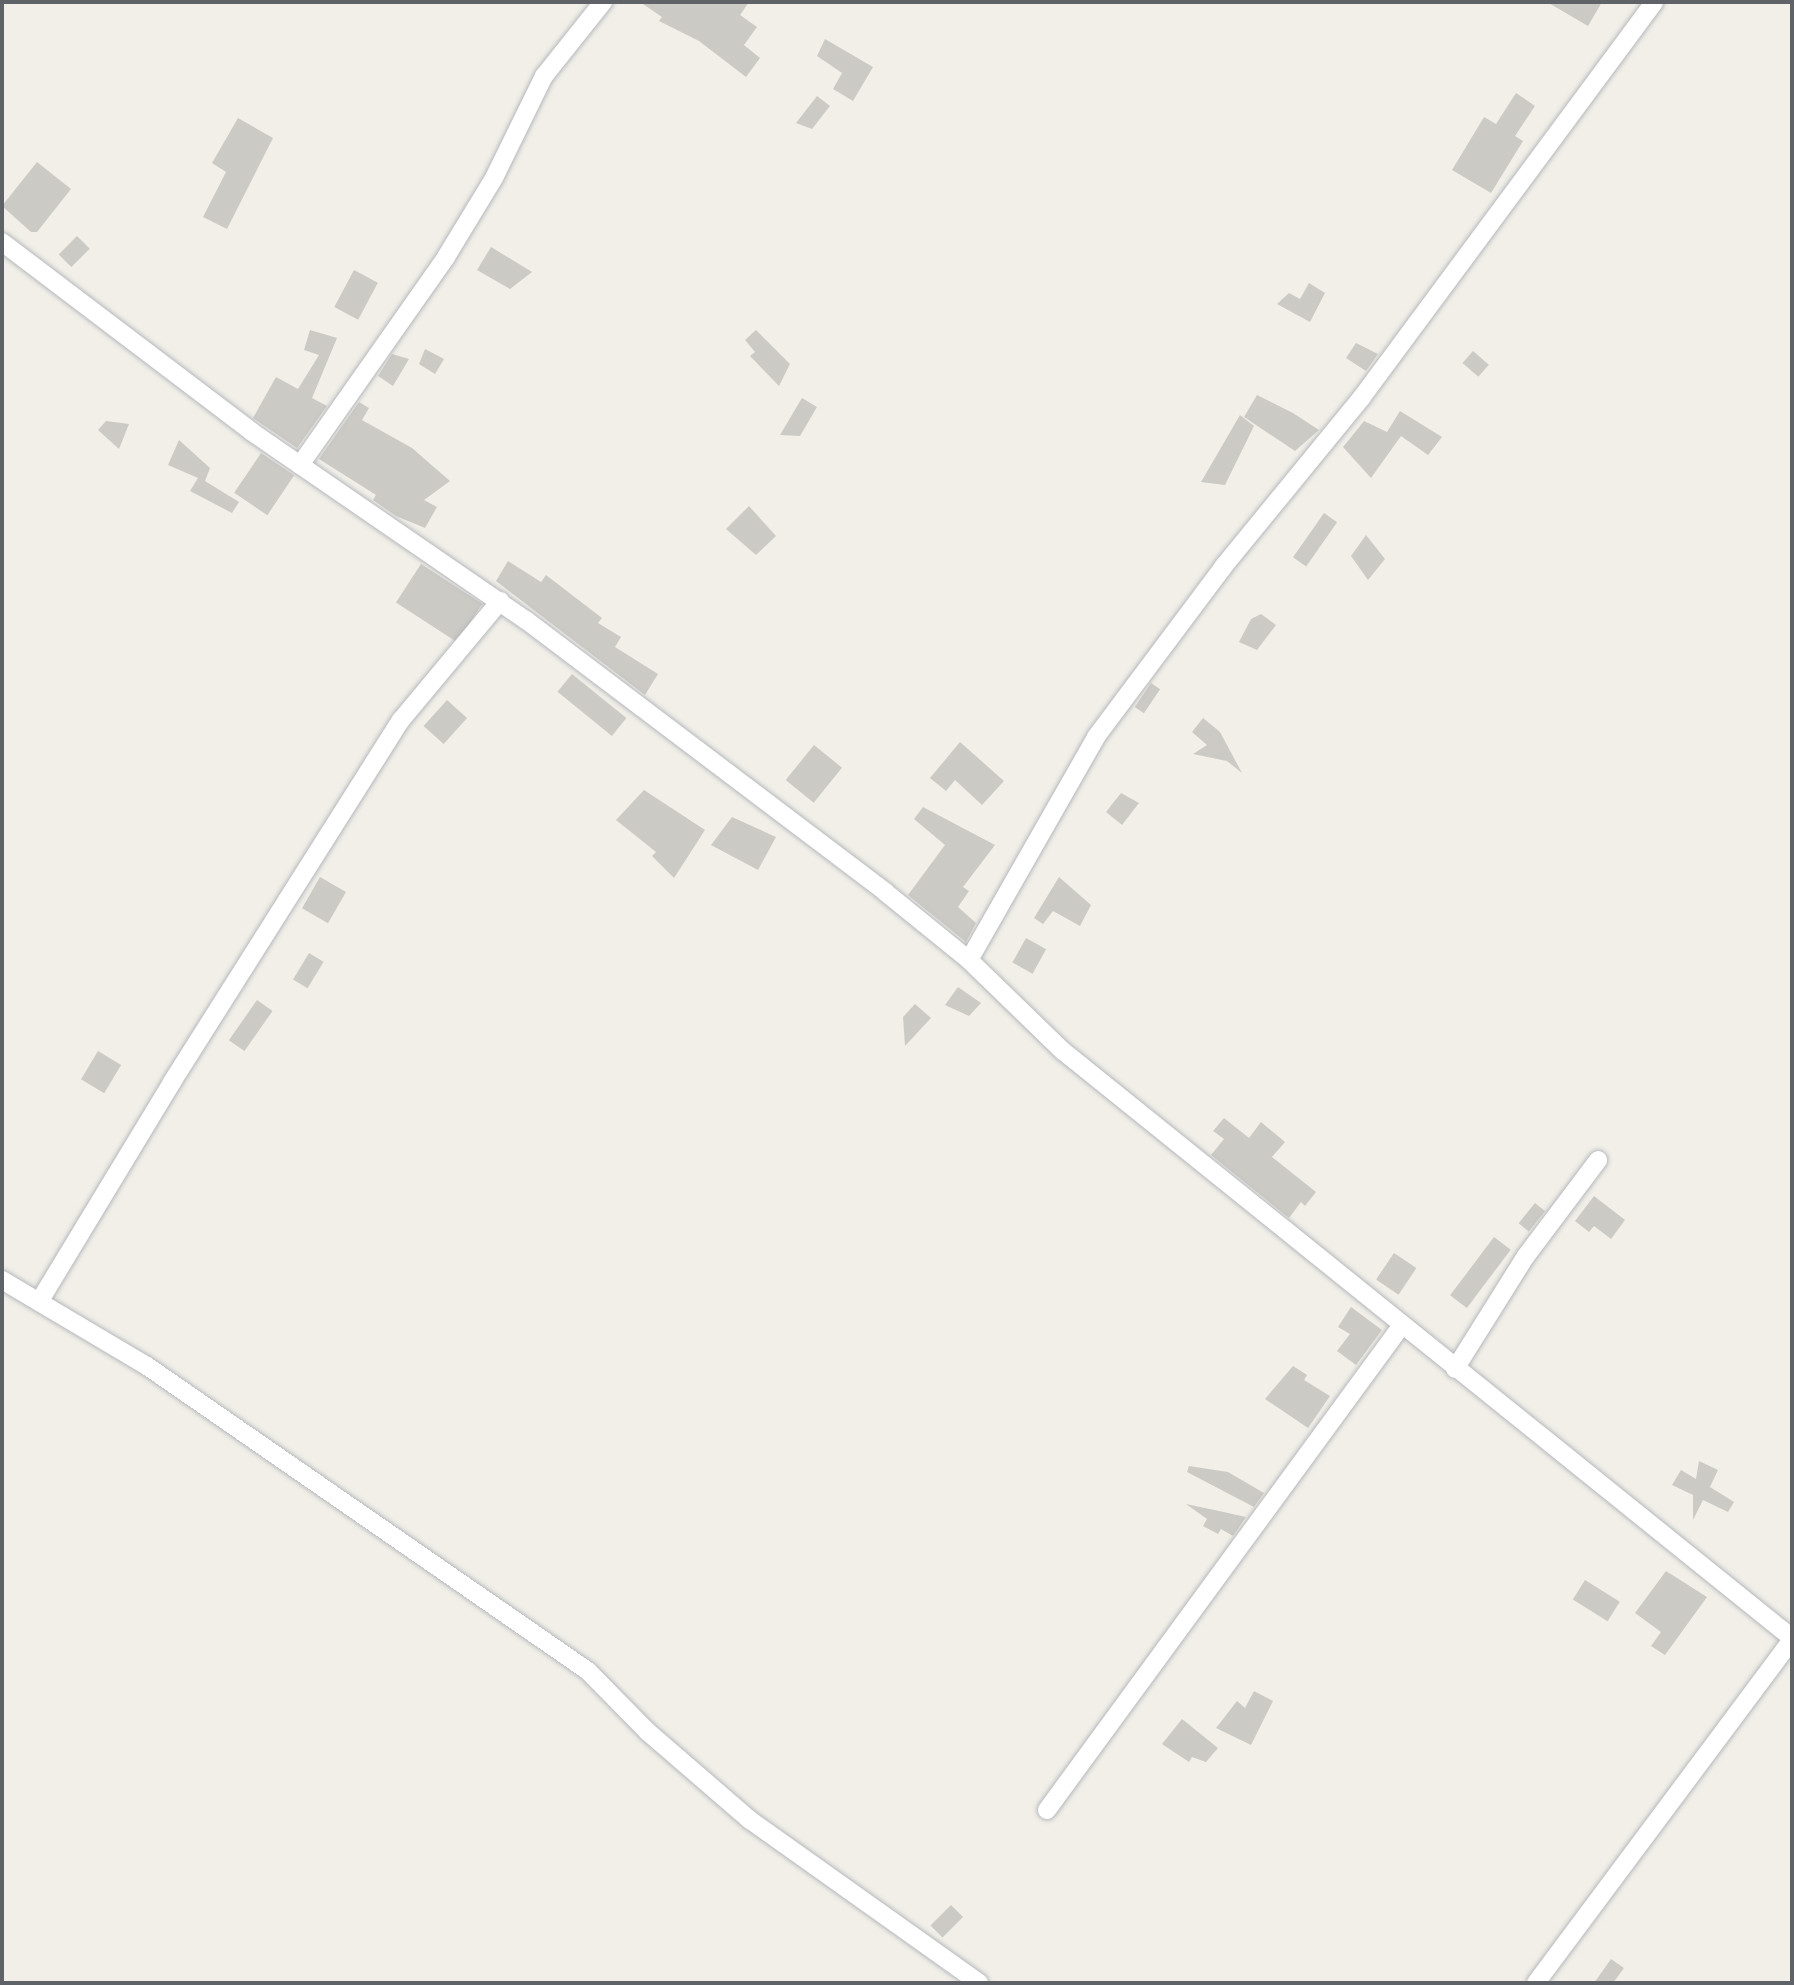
<!DOCTYPE html>
<style>
body{margin:0}
#map{position:relative;width:1794px;height:1985px;overflow:hidden;background:#f1efe8;font-family:"Varela Round",sans-serif}
div>[style]{position:absolute}
.building>*{inset:0;background:#cccac5;transform-origin:0 0}
.roads{filter:drop-shadow(0 0 2px #b5b8bc) drop-shadow(0 0 2px #b5b8bc)}
.street>*{height:18px;margin:-9px;padding:0 9px;transform-origin:9px;border-radius:9px;background:#fff}
span{translate:-50% -50%;white-space:nowrap;text-align:center;line-height:1.15;-webkit-text-stroke:8px #fff;paint-order:stroke}
.frame{position:absolute;inset:0;border:4px solid #5f6368;pointer-events:none}
</style>
<div id="map">
<div class="building">
<div style="clip-path:polygon(640px 2px,749px 2px,740px 15px,757px 27px,744px 45px,760px 58px,746px 77px,699px 41px,659px 21px,662px 17px)"></div>
<div style="clip-path:polygon(1547px 2px,1602px 2px,1588px 26px)"></div>
<div style="clip-path:polygon(825px 39px,873px 67px,853px 101px,833px 89px,842px 73px,817px 56px)"></div>
<div style="clip-path:polygon(1516px 93px,1535px 106px,1515px 136px,1523px 141px,1491px 193px,1452px 170px,1484px 117px,1496px 124px)"></div>
<div style="clip-path:polygon(817px 96px,830px 106px,812px 129px,796px 123px)"></div>
<div style="clip-path:polygon(238px 118px,273px 138px,227px 229px,203px 217px,226px 172px,212px 163px)"></div>
<div style="clip-path:polygon(37px 162px,71px 189px,37px 232px,31px 232px,2px 206px)"></div>
<div style="left:77px;top:236px;width:18px;height:26px;rotate:45deg"></div>
<div style="clip-path:polygon(491px 247px,532px 272px,510px 289px,477px 270px)"></div>
<div style="left:354px;top:270px;width:27px;height:42px;rotate:28deg"></div>
<div style="clip-path:polygon(1309px 283px,1325px 293px,1310px 322px,1277px 304px,1289px 293px,1300px 299px)"></div>
<div style="clip-path:polygon(310px 330px,337px 338px,312px 398px,327px 406px,297px 448px,253px 418px,276px 377px,298px 389px,319px 355px,304px 350px)"></div>
<div style="clip-path:polygon(756px 330px,790px 364px,779px 386px,750px 356px,755px 352px,745px 340px)"></div>
<div style="clip-path:polygon(1356px 343px,1378px 354px,1366px 371px,1346px 358px)"></div>
<div style="clip-path:polygon(425px 349px,444px 359px,435px 374px,419px 364px)"></div>
<div style="left:1473px;top:351px;width:21px;height:16px;rotate:41deg"></div>
<div style="clip-path:polygon(392px 354px,409px 359px,393px 386px,378px 376px)"></div>
<div style="clip-path:polygon(1257px 395px,1293px 413px,1319px 430px,1295px 451px,1244px 417px)"></div>
<div style="clip-path:polygon(802px 398px,817px 407px,800px 436px,780px 435px)"></div>
<div style="clip-path:polygon(359px 402px,369px 408px,362px 420px,412px 448px,450px 481px,424px 500px,437px 507px,425px 528px,396px 516px,373px 500px,376px 495px,319px 459px)"></div>
<div style="clip-path:polygon(1400px 411px,1442px 437px,1428px 455px,1401px 436px,1371px 478px,1343px 447px,1364px 421px,1387px 432px)"></div>
<div style="clip-path:polygon(1240px 415px,1254px 426px,1225px 485px,1201px 482px)"></div>
<div style="clip-path:polygon(106px 421px,129px 424px,119px 449px,98px 430px)"></div>
<div style="clip-path:polygon(179px 440px,210px 468px,205px 481px,239px 502px,232px 513px,190px 491px,198px 478px,168px 465px)"></div>
<div style="left:261px;top:453px;width:40px;height:48px;rotate:34deg"></div>
<div style="clip-path:polygon(749px 506px,776px 536px,756px 555px,726px 529px)"></div>
<div style="left:1324px;top:513px;width:16px;height:54px;rotate:35deg"></div>
<div style="clip-path:polygon(1366px 535px,1385px 559px,1368px 580px,1351px 556px)"></div>
<div style="clip-path:polygon(508px 561px,541px 582px,546px 575px,602px 618px,598px 623px,621px 637px,615px 647px,658px 674px,645px 695px,496px 581px)"></div>
<div style="left:421px;top:564px;width:73px;height:46px;rotate:33deg"></div>
<div style="clip-path:polygon(1261px 614px,1276px 625px,1257px 650px,1239px 642px,1251px 619px)"></div>
<div style="left:572px;top:674px;width:70px;height:23px;rotate:39deg"></div>
<div style="left:1151px;top:683px;width:11px;height:29px;rotate:34deg"></div>
<div style="left:447px;top:700px;width:27px;height:35px;rotate:42deg"></div>
<div style="clip-path:polygon(1203px 718px,1220px 732px,1242px 773px,1227px 761px,1193px 754px,1207px 745px,1192px 732px)"></div>
<div style="clip-path:polygon(960px 742px,1004px 781px,982px 805px,955px 780px,946px 791px,930px 778px)"></div>
<div style="left:814px;top:745px;width:36px;height:45px;rotate:39deg"></div>
<div style="clip-path:polygon(644px 790px,705px 830px,674px 878px,652px 856px,656px 852px,616px 820px)"></div>
<div style="clip-path:polygon(1121px 793px,1139px 803px,1122px 825px,1106px 812px)"></div>
<div style="clip-path:polygon(923px 807px,995px 845px,963px 887px,969px 891px,958px 907px,976px 923px,966px 942px,908px 895px,945px 845px,914px 819px)"></div>
<div style="clip-path:polygon(732px 817px,776px 837px,758px 870px,711px 845px)"></div>
<div style="left:320px;top:877px;width:30px;height:36px;rotate:30deg"></div>
<div style="clip-path:polygon(1059px 877px,1091px 905px,1080px 926px,1053px 911px,1043px 924px,1034px 918px)"></div>
<div style="left:1026px;top:938px;width:23px;height:28px;rotate:29deg"></div>
<div style="left:309px;top:953px;width:17px;height:31px;rotate:31deg"></div>
<div style="clip-path:polygon(958px 987px,981px 1003px,969px 1016px,945px 1005px)"></div>
<div style="left:257px;top:1000px;width:19px;height:49px;rotate:35deg"></div>
<div style="clip-path:polygon(915px 1004px,931px 1018px,905px 1046px,903px 1017px)"></div>
<div style="left:98px;top:1051px;width:27px;height:33px;rotate:31deg"></div>
<div style="clip-path:polygon(1224px 1118px,1249px 1138px,1261px 1122px,1285px 1142px,1272px 1157px,1316px 1192px,1305px 1206px,1301px 1202px,1289px 1218px,1211px 1155px,1224px 1139px,1213px 1131px)"></div>
<div style="clip-path:polygon(1594px 1196px,1625px 1220px,1611px 1239px,1594px 1226px,1589px 1232px,1575px 1221px)"></div>
<div style="left:1535px;top:1203px;width:13px;height:26px;rotate:39deg"></div>
<div style="left:1494px;top:1237px;width:21px;height:73px;rotate:37deg"></div>
<div style="left:1394px;top:1253px;width:27px;height:32px;rotate:34deg"></div>
<div style="clip-path:polygon(1351px 1307px,1382px 1330px,1356px 1365px,1337px 1351px,1350px 1334px,1338px 1327px)"></div>
<div style="clip-path:polygon(1293px 1366px,1307px 1375px,1304px 1380px,1330px 1396px,1308px 1428px,1265px 1399px)"></div>
<div style="clip-path:polygon(1699px 1461px,1718px 1470px,1710px 1487px,1734px 1502px,1728px 1512px,1703px 1500px,1693px 1520px,1693px 1495px,1672px 1485px,1681px 1470px,1696px 1479px)"></div>
<div style="clip-path:polygon(1189px 1466px,1228px 1472px,1264px 1493px,1254px 1507px,1187px 1472px)"></div>
<div style="clip-path:polygon(1186px 1504px,1219px 1511px,1246px 1517px,1233px 1536px,1221px 1529px,1218px 1534px,1203px 1526px,1207px 1519px)"></div>
<div style="clip-path:polygon(1666px 1571px,1707px 1597px,1665px 1655px,1651px 1646px,1661px 1632px,1635px 1613px)"></div>
<div style="left:1585px;top:1580px;width:41px;height:23px;rotate:32deg"></div>
<div style="clip-path:polygon(1254px 1691px,1273px 1701px,1251px 1745px,1216px 1728px,1237px 1701px,1245px 1708px)"></div>
<div style="clip-path:polygon(1182px 1719px,1218px 1748px,1206px 1762px,1192px 1757px,1189px 1762px,1162px 1744px)"></div>
<div style="left:951px;top:1905px;width:17px;height:29px;rotate:45deg"></div>
<div style="clip-path:polygon(1611px 1959px,1624px 1968px,1613px 1983px,1594px 1983px)"></div>
</div>
<div class="roads">
<div class="street">
<div style="left:2px;top:242px;width:314px;rotate:37.2deg"></div>
<div style="left:252px;top:432px;width:332px;rotate:34.5deg"></div>
<div style="left:526px;top:620px;width:450px;rotate:37.1deg"></div>
<div style="left:885px;top:892px;width:108px;rotate:39deg"></div>
<div style="left:969px;top:960px;width:131px;rotate:44.1deg"></div>
<div style="left:1063px;top:1051px;width:936px;rotate:38.84deg"></div>
<div style="left:300px;top:465px;width:254px;rotate:-54.9deg"></div>
<div style="left:446px;top:257px;width:92px;rotate:-58.7deg"></div>
<div style="left:494px;top:178px;width:114px;rotate:-63.9deg"></div>
<div style="left:544px;top:76px;width:95px;rotate:-51.4deg"></div>
<div style="left:969px;top:960px;width:257px;rotate:-60.3deg"></div>
<div style="left:1096px;top:737px;width:212px;rotate:-53.2deg"></div>
<div style="left:1223px;top:567px;width:220px;rotate:-50.7deg"></div>
<div style="left:1362px;top:397px;width:491px;rotate:-53.5deg"></div>
<div style="left:2px;top:1280px;width:169px;rotate:30.7deg"></div>
<div style="left:147px;top:1366px;width:536px;rotate:34.67deg"></div>
<div style="left:588px;top:1671px;width:86px;rotate:45.5deg"></div>
<div style="left:648px;top:1732px;width:135px;rotate:40.8deg"></div>
<div style="left:750px;top:1820px;width:281px;rotate:35.4deg"></div>
<div style="left:39px;top:1302px;width:257px;rotate:-58.8deg"></div>
<div style="left:172px;top:1082px;width:428px;rotate:-57.7deg"></div>
<div style="left:401px;top:720px;width:155px;rotate:-50.2deg"></div>
<div style="left:1455px;top:1369px;width:133px;rotate:-57.9deg"></div>
<div style="left:1526px;top:1256px;width:120px;rotate:-53.1deg"></div>
<div style="left:1047px;top:1810px;width:601px;rotate:-53.8deg"></div>
<div style="left:1536px;top:1983px;width:429px;rotate:-53.3deg"></div>
</div>
</div>
<div class="frame"></div>
</div>
